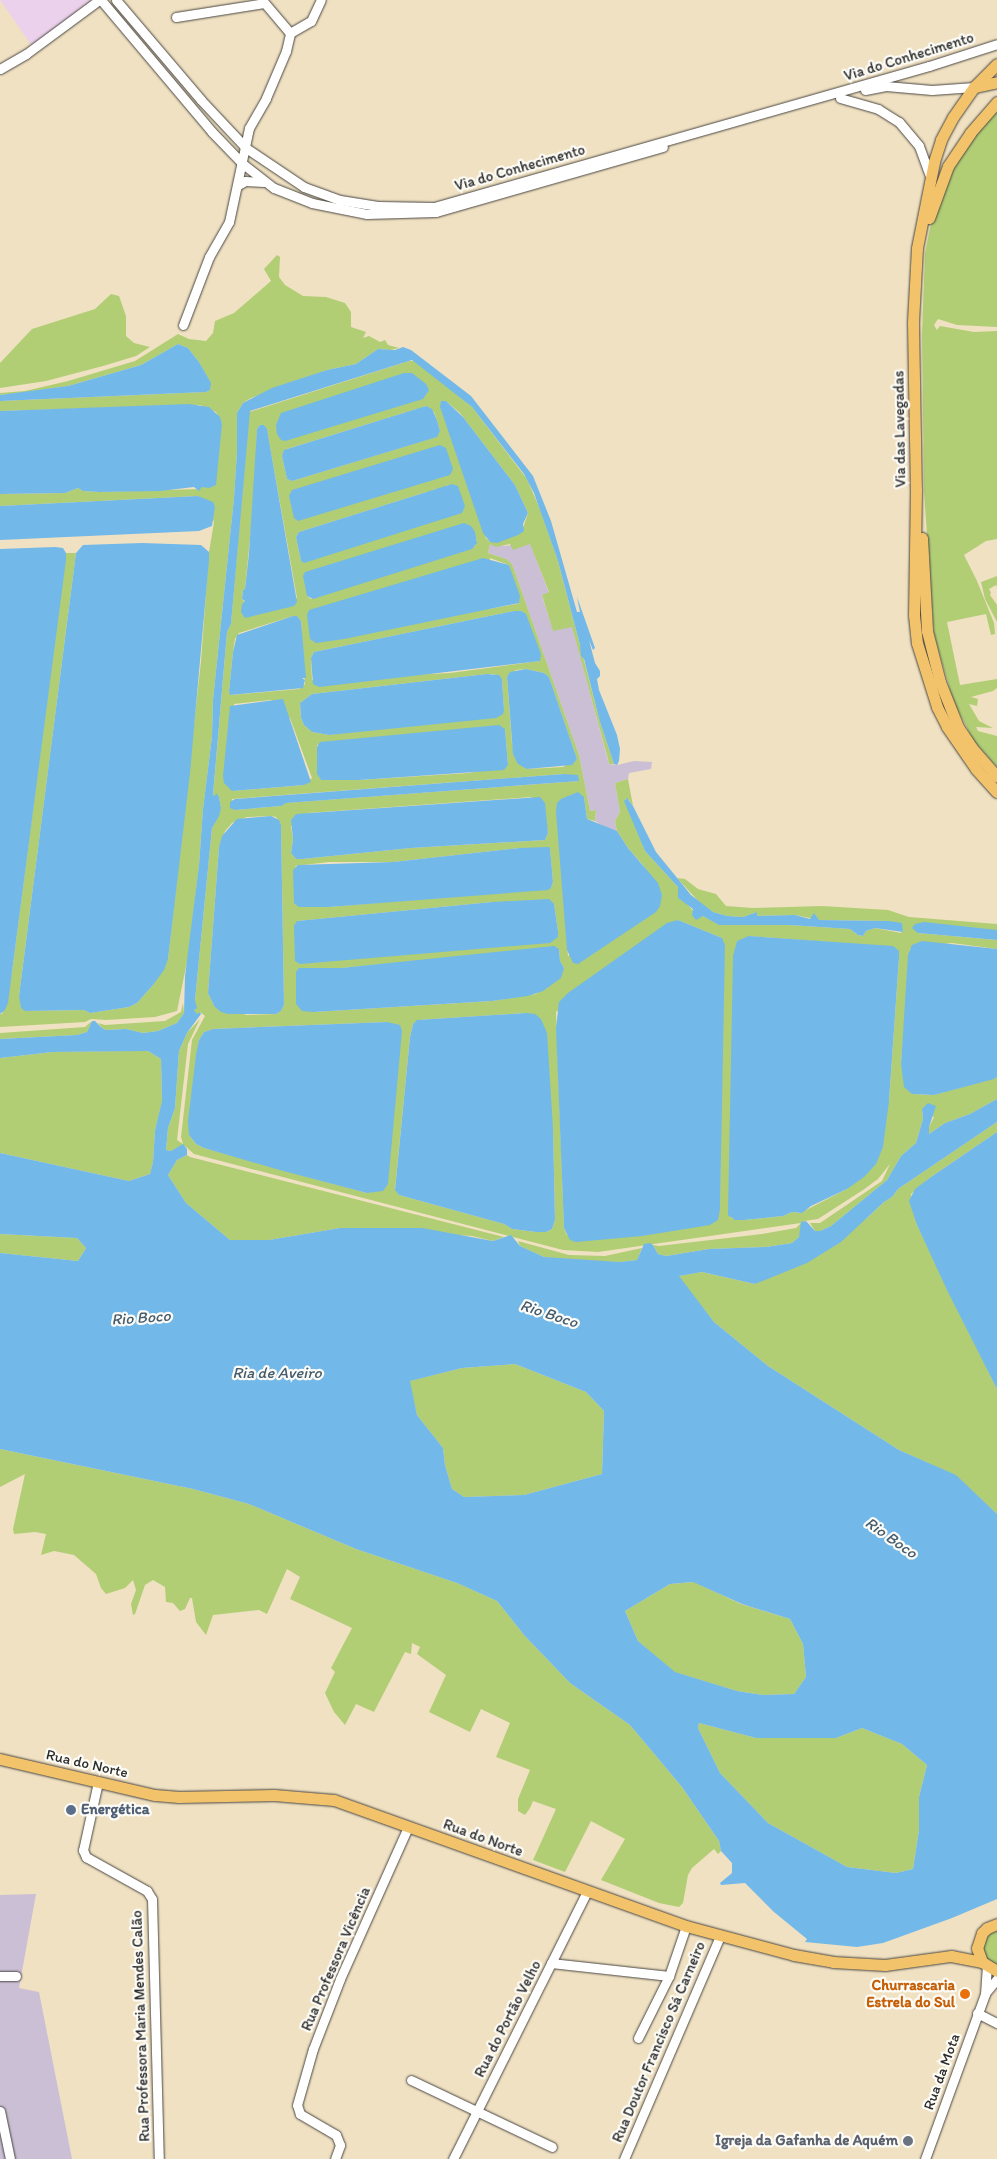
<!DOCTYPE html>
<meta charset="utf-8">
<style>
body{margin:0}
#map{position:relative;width:997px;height:2159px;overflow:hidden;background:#f0e1c2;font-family:Itim,sans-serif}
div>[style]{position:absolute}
.built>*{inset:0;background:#ebd1eb}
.industrial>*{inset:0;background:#cbbfd5}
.green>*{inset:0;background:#b1ce75}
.water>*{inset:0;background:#72b8e9}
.roads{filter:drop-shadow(0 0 1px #494642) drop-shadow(0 0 1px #494642)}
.minor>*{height:9px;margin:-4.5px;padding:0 4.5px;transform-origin:4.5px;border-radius:4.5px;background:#fff}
.major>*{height:11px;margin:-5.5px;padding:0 5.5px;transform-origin:5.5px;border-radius:5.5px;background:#f2c36a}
.dots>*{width:14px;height:14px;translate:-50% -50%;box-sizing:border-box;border:2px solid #fdfcf7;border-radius:50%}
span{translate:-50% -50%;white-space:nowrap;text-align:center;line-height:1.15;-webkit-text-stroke:4.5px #fdfcf7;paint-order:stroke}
.street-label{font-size:15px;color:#2b2b2b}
.service-label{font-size:15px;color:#4e5e75;font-weight:700}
.left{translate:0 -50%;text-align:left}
.food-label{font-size:15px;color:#c56008;font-weight:700}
.right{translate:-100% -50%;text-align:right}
.worship-label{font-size:15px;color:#5b616d;font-weight:700}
.water-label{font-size:16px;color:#445c6e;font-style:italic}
</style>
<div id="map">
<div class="built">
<div style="clip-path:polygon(0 0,91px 0,32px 46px)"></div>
</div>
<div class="industrial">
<div style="clip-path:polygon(530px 543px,549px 593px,542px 596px,553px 630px,572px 626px,609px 764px,617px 765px,634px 761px,652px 762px,651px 769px,629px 773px,628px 779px,615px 783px,620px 812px,615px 821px,617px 831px,606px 828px,595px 821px,596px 810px,590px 811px,579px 755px,512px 564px,506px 559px,488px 553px,490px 544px,504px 546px)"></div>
<div style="clip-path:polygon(36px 1894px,19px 1988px,39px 1992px,72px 2159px,0 2159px,0 1895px)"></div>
</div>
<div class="green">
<div style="clip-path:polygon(997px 106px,997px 327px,957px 325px,938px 319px,934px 325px,937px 330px,940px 326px,974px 332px,997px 331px,997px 539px,986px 541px,964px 555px,977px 581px,994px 623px,995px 634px,991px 635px,986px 614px,947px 622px,960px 685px,997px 679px,997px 688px,993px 691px,971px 697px,978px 699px,977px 706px,969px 704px,979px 721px,993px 728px,976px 727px,978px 731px,997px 736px,997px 767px,974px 741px,954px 703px,934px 635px,924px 492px,922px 334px,925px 253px,934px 208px,958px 156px)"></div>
<div style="clip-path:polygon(277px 255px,280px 257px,279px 277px,285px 285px,303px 296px,326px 297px,345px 303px,351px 312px,351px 327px,366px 332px,363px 338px,369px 336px,380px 342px,385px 340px,388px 345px,399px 348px,390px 350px,378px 349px,356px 364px,327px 370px,251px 398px,243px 403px,237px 413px,237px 452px,234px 498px,213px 700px,212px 736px,203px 809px,199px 865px,189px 952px,177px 1011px,155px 1017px,106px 1020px,91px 1019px,85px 1022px,0 1027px,0 1014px,2px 1014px,12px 972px,66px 553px,76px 553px,19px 996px,25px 1011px,84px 1010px,90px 1013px,129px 1007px,137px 1003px,153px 985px,168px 959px,201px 661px,209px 552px,214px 522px,202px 499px,198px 496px,0 506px,0 494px,65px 493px,78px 488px,83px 491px,99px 492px,200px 489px,202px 487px,222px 424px,216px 412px,200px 405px,0 411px,0 401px,206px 392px,210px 390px,210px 382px,199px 362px,188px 348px,178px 344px,141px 365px,68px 386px,23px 393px,0 395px,0 393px,25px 391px,68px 381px,135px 361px,178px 334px,189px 339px,206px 341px,213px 333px,215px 321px,234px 313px,271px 281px,264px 269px)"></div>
<div style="clip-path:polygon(111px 294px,119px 296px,126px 316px,126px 336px,134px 343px,150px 347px,136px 356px,103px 366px,46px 381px,0 388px,0 363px,32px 329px,95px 309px)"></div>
<div style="clip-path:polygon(evenodd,409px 361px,415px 361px,472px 407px,527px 479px,540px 509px,558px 561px,600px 722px,614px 764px,609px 764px,608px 759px,572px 627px,553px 631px,542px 595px,549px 592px,530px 544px,513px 550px,510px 544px,496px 547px,490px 544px,488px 553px,506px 559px,512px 564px,579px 755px,590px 811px,596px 810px,595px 821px,587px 819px,584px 797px,557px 803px,568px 956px,662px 895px,643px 865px,628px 848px,617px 831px,615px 821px,620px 812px,615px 783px,628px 779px,633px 806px,629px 800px,625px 799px,645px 851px,678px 887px,678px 898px,686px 903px,699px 917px,703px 916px,720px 925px,789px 925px,850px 929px,858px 935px,863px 936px,866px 931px,875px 928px,901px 933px,903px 930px,889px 921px,819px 920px,795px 915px,756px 916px,757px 912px,743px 917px,727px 916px,713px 912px,701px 904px,677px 878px,685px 879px,698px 889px,716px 894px,726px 906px,753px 908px,822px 906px,888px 910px,909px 917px,997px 924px,997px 930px,918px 933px,997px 940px,997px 949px,952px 943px,910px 949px,901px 1064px,912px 1094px,934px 1095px,997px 1077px,997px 1099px,970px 1114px,945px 1123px,929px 1134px,929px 1127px,934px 1117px,922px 1109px,923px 1119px,916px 1143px,901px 1156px,887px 1180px,831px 1226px,820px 1231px,815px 1231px,810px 1223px,820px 1223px,882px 1181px,890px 1164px,878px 1179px,863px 1190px,818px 1219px,804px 1221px,799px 1237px,792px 1243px,766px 1247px,709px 1249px,666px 1256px,658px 1254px,653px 1245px,659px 1246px,762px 1234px,796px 1228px,801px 1223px,598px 1252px,563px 1250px,194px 1154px,185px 1146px,171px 1151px,166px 1150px,168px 1128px,175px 1108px,179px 1051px,187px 1033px,200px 1019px,188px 1044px,177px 1140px,183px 1144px,181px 1137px,192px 1040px,205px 1016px,200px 1012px,197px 1015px,194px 1010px,195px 1000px,212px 828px,221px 808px,219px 797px,213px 796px,227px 632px,231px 624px,249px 412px,409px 361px,446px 401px,460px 413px,515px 485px,528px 513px,523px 528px,490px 542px,486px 538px,444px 414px,443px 409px,446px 401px,409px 361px,426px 406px,434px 412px,437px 420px,440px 431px,436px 437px,292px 481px,287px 479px,282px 456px,287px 449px,426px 406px,409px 361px,260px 425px,264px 425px,267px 430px,297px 598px,242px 604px,245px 602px,242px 599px,243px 590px,245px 589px,255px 488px,257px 429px,260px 425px,409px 361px,452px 484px,301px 561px,296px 537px,299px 532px,452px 484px,409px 361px,477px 539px,475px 546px,311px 599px,307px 596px,477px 539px,409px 361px,490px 558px,509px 565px,519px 603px,516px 604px,489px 609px,490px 558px,409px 361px,514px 611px,521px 611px,539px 661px,450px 673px,312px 680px,311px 658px,314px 652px,514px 611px,409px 361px,293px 616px,297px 616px,301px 621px,305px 684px,299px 689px,231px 695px,229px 691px,233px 652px,235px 639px,239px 633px,293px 616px,409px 361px,526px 669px,544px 673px,549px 677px,577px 759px,563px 767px,527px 769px,512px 744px,507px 677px,516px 670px,526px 669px,409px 361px,487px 674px,494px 674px,502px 679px,504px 710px,329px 735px,312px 732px,304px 725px,301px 718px,300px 703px,312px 694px,487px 674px,409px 361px,271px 700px,290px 718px,312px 778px,304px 785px,232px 791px,234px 704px,271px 700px,409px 361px,505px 729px,508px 765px,469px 773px,359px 780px,321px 780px,317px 773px,317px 745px,505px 729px,409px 361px,564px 774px,579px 781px,285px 803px,281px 806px,235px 810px,232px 799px,564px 774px,409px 361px,531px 797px,546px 820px,548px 833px,545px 840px,411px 848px,302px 859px,296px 859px,291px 853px,293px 840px,291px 826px,308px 813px,531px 797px,409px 361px,271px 816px,276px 817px,281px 825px,284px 1005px,281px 1011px,276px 1014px,247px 1015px,214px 1006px,208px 993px,219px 847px,225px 831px,232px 823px,247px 817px,271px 816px,409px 361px,520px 848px,550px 849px,553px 882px,551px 888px,329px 907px,295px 866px,329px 862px,393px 862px,520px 848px,409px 361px,492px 902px,554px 904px,558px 931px,297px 921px,492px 902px,409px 361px,678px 920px,722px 938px,720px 1209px,642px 1236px,567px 1235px,564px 1228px,556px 1012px,678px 920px,409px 361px,749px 936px,891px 947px,899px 958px,889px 1101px,847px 1189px,800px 1213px,792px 1212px,783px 1216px,744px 1220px,731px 1218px,749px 936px,409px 361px,559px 949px,560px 961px,564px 968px,536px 994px,492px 1001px,314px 1012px,299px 968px,341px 968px,559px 949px,409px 361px,526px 1013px,553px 1128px,555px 1220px,552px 1229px,546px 1232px,536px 1232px,512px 1229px,504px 1224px,399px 1195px,395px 1189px,410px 1037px,413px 1024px,418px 1020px,526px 1013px,409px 361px,387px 1022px,367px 1193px,204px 1148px,196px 1144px,189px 1135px,199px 1040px,204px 1032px,213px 1029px,387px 1022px)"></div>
<div style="clip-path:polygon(997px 576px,997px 587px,996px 585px,989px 589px,991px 593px,990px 595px,997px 605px,997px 622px,985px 599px,981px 582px)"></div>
<div style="clip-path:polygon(183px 1003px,184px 1013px,177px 1023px,158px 1031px,143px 1033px,126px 1029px,106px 1030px,102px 1028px,98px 1023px,105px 1025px,165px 1021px,181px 1012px)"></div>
<div style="clip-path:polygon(92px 1021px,87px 1032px,77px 1035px,0 1039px,0 1033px,85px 1027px)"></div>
<div style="clip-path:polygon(126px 1051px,148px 1051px,161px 1059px,162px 1102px,155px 1130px,153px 1162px,150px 1174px,129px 1181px,0 1153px,0 1058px,53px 1052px)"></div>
<div style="clip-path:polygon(997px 1122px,997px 1132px,931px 1177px,911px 1194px,917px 1225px,997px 1389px,997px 1514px,955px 1475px,899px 1450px,768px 1366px,714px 1322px,678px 1276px,702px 1272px,755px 1284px,867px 1218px,884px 1202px,892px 1197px,898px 1189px)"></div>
<div style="clip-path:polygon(187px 1155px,190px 1157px,504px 1237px,493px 1241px,472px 1236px,340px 1228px,269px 1240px,230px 1240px,186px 1203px,168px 1175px,177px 1160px)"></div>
<div style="clip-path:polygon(0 1234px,77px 1238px,86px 1248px,78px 1261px,0 1253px)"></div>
<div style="clip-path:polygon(518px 1241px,569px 1255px,605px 1256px,642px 1248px,637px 1260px,620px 1262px,572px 1261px,544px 1257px,520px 1246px)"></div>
<div style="clip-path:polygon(515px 1364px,586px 1392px,604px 1411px,602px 1474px,524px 1495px,464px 1497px,452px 1489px,445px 1465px,443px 1448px,417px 1415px,409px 1381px,462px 1368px)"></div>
<div style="clip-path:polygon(0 1449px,193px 1489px,249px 1504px,356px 1549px,457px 1583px,497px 1601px,524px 1635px,570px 1683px,630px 1725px,682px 1787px,719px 1841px,721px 1851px,718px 1854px,714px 1849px,692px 1868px,688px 1875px,683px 1903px,679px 1907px,659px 1903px,601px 1880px,625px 1839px,591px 1821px,565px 1872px,533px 1860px,556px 1809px,533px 1801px,530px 1808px,525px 1815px,518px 1811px,518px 1799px,530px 1770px,496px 1757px,510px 1723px,481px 1709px,470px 1732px,429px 1712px,446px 1675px,417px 1654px,420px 1647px,412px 1643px,411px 1654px,405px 1652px,374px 1712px,356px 1704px,345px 1725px,334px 1712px,325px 1693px,335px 1672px,331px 1668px,352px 1628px,290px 1599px,300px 1577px,287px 1569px,267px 1614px,259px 1610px,213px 1615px,206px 1635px,196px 1622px,192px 1598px,190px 1598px,185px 1609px,180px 1611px,173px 1603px,166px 1602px,165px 1587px,153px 1580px,145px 1585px,135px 1614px,133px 1615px,131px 1604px,136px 1590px,133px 1580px,125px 1588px,106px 1594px,101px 1588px,96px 1574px,74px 1555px,54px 1551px,41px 1555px,46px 1534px,35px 1532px,14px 1534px,13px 1529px,25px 1474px,0 1487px)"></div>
<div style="clip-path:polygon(694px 1582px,741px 1604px,790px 1619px,803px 1644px,806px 1677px,794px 1694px,763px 1695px,737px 1691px,674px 1672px,638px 1641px,625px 1611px,670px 1584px)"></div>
<div style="clip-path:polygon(699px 1723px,756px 1738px,836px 1738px,862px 1728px,902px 1744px,927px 1765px,919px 1797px,919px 1830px,913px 1869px,896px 1873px,847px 1867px,768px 1823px,720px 1773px,698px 1728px)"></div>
<div style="clip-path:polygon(997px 1930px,997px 1966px,990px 1964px,982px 1954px,983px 1942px,986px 1936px)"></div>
</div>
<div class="water">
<div style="clip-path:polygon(178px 344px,188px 348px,199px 362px,211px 383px,210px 390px,206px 392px,0 401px,0 395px,68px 386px,141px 365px)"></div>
<div style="clip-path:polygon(evenodd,403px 347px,411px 350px,471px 396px,533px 476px,551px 521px,577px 612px,580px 612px,577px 597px,595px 648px,593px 650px,589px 640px,595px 663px,600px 671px,600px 676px,597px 679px,599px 690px,617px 735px,620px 749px,619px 761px,617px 765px,614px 764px,600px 722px,584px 659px,581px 656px,580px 645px,558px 561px,534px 493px,524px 474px,472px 407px,412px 360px,250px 411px,231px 624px,227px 632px,213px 795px,215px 796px,216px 793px,219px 797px,221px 808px,219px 816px,212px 828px,195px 1000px,197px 1008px,194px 1010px,197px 1014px,200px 1012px,201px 1014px,187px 1033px,179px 1051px,175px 1108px,168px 1128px,166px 1150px,171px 1151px,183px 1144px,187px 1149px,187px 1155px,177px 1160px,168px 1175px,186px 1203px,230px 1240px,269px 1240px,340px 1228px,422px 1228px,493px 1241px,511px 1235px,520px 1246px,544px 1257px,620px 1262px,637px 1260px,644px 1244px,650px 1243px,653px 1245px,658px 1254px,666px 1256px,709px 1249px,766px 1247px,792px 1243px,799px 1237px,801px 1222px,806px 1221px,815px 1231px,820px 1231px,831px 1226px,887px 1180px,901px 1156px,916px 1143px,923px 1119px,922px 1109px,928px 1103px,936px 1106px,929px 1127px,929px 1134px,945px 1123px,970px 1114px,997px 1099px,997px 1122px,898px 1189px,892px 1197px,884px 1202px,841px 1242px,807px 1263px,755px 1284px,702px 1272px,679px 1276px,714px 1322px,768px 1366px,899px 1450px,956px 1475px,997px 1514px,997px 1899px,952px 1918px,883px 1943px,857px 1947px,805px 1942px,807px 1939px,774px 1912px,745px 1883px,721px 1885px,720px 1883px,732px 1873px,732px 1863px,721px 1851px,719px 1841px,682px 1787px,630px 1725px,570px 1683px,524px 1635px,497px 1601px,457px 1583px,356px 1549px,249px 1504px,193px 1489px,0 1449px,0 1253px,78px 1261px,86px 1248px,77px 1238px,0 1234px,0 1153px,129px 1181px,150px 1174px,153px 1162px,155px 1130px,162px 1101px,161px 1059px,148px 1051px,53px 1052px,0 1058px,0 1039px,77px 1035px,87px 1032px,92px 1021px,95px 1021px,102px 1028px,106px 1030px,126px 1029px,143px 1033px,158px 1031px,177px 1023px,184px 1013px,185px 976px,199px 865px,203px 809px,212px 736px,213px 700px,234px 498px,237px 452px,237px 413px,243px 403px,272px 388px,327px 370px,356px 364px,378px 349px,395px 350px,403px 347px,515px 1364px,586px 1392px,604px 1411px,602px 1474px,524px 1495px,464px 1497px,452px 1489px,445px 1465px,443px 1448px,417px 1415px,410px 1381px,462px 1368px,515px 1364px,403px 347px,693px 1582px,742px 1604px,790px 1619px,803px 1644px,806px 1677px,794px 1694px,763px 1695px,737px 1691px,675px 1672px,638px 1641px,625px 1611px,670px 1584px,693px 1582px,403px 347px,699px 1723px,756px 1738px,836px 1738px,862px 1728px,902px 1744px,927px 1765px,919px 1797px,919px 1830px,913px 1869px,896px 1873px,847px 1867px,768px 1823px,720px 1773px,698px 1728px,699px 1723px)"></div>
<div style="clip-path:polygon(404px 373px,412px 373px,426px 384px,429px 390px,423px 399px,285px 441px,281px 440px,277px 434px,276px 425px,281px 413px)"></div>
<div style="clip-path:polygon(441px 401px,446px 401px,463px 417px,515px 485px,528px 513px,523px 524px,524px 531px,518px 535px,497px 543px,490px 542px,483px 533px,440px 407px)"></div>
<div style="clip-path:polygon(189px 404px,209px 407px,220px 417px,222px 424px,216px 485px,209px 488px,202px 487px,199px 491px,194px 487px,160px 491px,99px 492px,83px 491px,78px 488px,65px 493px,0 494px,0 411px)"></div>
<div style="clip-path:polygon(426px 406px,432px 409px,437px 420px,440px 431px,437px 437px,292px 481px,287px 479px,282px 456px,284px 450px)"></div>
<div style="clip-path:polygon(260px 425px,264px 425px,267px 429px,297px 602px,294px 606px,245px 618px,241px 612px,242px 604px,245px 601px,242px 599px,243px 590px,245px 589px,249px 553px,257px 429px)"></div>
<div style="clip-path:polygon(440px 445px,446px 448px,453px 469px,450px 475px,298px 521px,294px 518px,289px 496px,292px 490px)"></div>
<div style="clip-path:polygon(452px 484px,458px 486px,465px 506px,462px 513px,304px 563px,301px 561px,296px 537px,299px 532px)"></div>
<div style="clip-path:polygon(198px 496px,213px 502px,215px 507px,212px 526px,199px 531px,0 540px,0 506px)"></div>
<div style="clip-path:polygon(464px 523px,471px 526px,475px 532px,477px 543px,472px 549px,313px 599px,307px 596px,303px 576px,305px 572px)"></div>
<div style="clip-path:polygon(142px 543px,201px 545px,209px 552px,209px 560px,190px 773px,168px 959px,164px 970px,153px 985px,137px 1003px,129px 1007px,90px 1013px,84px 1010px,25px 1011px,21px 1008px,19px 996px,76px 553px,83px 545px)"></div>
<div style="clip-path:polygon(55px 547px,63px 548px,66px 553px,66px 560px,12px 972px,8px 1003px,5px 1010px,0 1014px,0 549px)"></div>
<div style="clip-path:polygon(483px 558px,509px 565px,520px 596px,519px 603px,344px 639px,316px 643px,310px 639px,307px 615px,309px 610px)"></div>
<div style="clip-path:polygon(514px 611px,521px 611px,526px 614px,541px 654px,540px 661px,319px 687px,313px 684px,311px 658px,314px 652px)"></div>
<div style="clip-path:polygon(293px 616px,297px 616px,301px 621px,306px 678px,302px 678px,305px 680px,303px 688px,230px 695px,229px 691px,233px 652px,237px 635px)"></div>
<div style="clip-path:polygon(526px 669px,544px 673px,549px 677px,577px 759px,572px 765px,527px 769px,518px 764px,513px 754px,507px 677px,510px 672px)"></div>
<div style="clip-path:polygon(487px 674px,499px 675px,502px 679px,504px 710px,503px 714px,496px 718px,329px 735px,312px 732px,304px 725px,301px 718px,300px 703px,312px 694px)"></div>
<div style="clip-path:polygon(283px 699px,311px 782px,304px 785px,232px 791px,224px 783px,223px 776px,230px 706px)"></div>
<div style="clip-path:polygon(499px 725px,505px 729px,508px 765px,504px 770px,359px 780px,321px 780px,317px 774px,317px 747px,320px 742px)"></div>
<div style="clip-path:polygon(564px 774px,578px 775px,579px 781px,286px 803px,281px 806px,235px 810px,230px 808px,230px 802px,235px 799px)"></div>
<div style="clip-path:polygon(578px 792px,584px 797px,587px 819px,617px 831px,628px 848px,658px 883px,662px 895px,660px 906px,656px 912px,578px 964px,573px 963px,567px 950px,556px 812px,557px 803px,561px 799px)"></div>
<div style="clip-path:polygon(540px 797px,545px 803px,548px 833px,545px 840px,411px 848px,302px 859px,296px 859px,291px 853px,293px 840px,291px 820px,296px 814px)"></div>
<div style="clip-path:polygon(627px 798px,633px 806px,656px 852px,691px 895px,713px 912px,727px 916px,743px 917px,757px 912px,757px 916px,795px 915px,810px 919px,814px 913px,819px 920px,889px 921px,902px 923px,903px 932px,875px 928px,866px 931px,863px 936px,858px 935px,850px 929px,789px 925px,719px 925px,703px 916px,696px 920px,692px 915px,693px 909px,678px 898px,678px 887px,645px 851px,624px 801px)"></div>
<div style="clip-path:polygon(271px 816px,279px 820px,281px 825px,284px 1005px,281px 1011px,276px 1014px,228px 1014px,221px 1012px,214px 1006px,208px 993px,219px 847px,222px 836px,237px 819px)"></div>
<div style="clip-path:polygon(548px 847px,550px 848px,553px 882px,551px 888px,548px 890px,329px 907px,299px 907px,294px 903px,293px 870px,298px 865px,393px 862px,520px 848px)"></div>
<div style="clip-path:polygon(549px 899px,554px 904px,558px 931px,558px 937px,550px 943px,300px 964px,295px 961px,294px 926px,297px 921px,492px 902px)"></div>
<div style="clip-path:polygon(678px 920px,722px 938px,725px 945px,720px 1209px,718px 1220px,710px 1225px,642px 1236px,576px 1242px,570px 1240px,564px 1228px,556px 1028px,559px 1002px,568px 993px,667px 923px)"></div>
<div style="clip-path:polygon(924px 922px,997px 930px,997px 940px,918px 933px,912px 928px,915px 924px)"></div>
<div style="clip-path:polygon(749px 936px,893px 946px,899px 951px,899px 958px,889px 1101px,883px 1147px,876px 1164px,864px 1177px,847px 1189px,811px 1206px,802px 1213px,792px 1212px,783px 1216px,744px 1220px,735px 1220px,728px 1215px,733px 956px,737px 941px)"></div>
<div style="clip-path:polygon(922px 941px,997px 949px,997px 1077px,994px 1079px,934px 1095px,912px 1094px,904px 1087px,901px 1064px,908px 955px,912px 945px)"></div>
<div style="clip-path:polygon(554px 946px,559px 949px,560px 961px,564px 968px,561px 978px,543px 991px,528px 996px,492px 1001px,314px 1012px,302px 1011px,296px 1004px,296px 972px,299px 968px,341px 968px)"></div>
<div style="clip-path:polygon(526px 1013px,535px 1014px,541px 1019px,547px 1033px,553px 1128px,555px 1220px,552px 1229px,546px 1232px,536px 1232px,512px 1229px,504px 1224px,399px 1195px,395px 1190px,410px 1037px,413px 1024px,417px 1020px)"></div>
<div style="clip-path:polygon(387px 1022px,400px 1025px,402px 1031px,388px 1184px,383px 1191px,367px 1193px,276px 1169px,204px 1148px,196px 1144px,189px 1135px,188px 1121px,196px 1055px,199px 1040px,204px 1032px,213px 1029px)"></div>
<div style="clip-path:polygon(997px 1132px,997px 1389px,947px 1290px,917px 1225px,909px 1201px,915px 1189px,931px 1177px)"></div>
</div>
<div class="roads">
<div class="minor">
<div style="left:101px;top:0;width:172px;rotate:49.9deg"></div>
<div style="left:212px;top:132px;width:45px;rotate:45.9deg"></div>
<div style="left:243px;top:164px;width:39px;rotate:38deg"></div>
<div style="left:274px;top:188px;width:41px;rotate:21.5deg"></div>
<div style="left:312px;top:203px;width:56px;rotate:11.3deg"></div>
<div style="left:367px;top:214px;width:69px;rotate:-1.7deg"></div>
<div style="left:436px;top:212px;width:236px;rotate:-16deg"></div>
<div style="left:116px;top:0;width:131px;rotate:49.6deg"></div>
<div style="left:201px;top:100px;width:66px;rotate:46.8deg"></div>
<div style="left:246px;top:148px;width:70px;rotate:33.9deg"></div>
<div style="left:304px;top:187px;width:38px;rotate:20deg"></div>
<div style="left:340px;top:200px;width:38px;rotate:9deg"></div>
<div style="left:378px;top:206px;width:56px;rotate:1deg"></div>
<div style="left:434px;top:207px;width:515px;rotate:-15.9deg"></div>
<div style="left:929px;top:66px;width:71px;rotate:-17.9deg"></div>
<div style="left:176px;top:17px;width:89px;rotate:-9deg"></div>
<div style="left:290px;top:33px;width:24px;rotate:-30deg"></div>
<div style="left:311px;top:21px;width:23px;rotate:-65deg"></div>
<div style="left:0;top:69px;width:30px;rotate:-30deg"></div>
<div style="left:26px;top:54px;width:91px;rotate:-36.5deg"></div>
<div style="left:865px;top:90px;width:21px;rotate:-11deg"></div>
<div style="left:886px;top:86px;width:46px;rotate:5deg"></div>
<div style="left:932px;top:90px;width:42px;rotate:-4.1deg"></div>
<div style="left:840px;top:98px;width:40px;rotate:16deg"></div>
<div style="left:878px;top:109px;width:25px;rotate:32deg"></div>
<div style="left:899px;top:122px;width:31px;rotate:50deg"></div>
<div style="left:919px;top:146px;width:33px;rotate:70deg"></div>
<div style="left:238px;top:185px;width:8px;rotate:-30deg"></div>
<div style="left:245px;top:181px;width:19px;rotate:3deg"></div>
<div style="left:183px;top:325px;width:73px;rotate:-69.1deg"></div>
<div style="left:209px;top:257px;width:40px;rotate:-60.3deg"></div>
<div style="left:229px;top:222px;width:96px;rotate:-78deg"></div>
<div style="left:249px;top:128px;width:34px;rotate:-60deg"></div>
<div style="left:266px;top:98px;width:51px;rotate:-66.9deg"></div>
<div style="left:286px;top:51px;width:18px;rotate:-77deg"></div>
<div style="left:290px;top:33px;width:43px;rotate:-130.3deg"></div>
<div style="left:98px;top:1782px;width:70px;rotate:102.4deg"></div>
<div style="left:83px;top:1850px;width:8px;rotate:67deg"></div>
<div style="left:86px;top:1857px;width:70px;rotate:29.1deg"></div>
<div style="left:147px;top:1891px;width:9px;rotate:58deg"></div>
<div style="left:152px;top:1899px;width:260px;rotate:88.5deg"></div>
<div style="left:551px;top:1963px;width:119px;rotate:6.3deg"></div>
<div style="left:669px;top:1976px;width:53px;rotate:-71.2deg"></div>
<div style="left:0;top:1976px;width:16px"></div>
<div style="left:986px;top:1992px;width:17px;rotate:-50deg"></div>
<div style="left:977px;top:2013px;width:22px;rotate:27deg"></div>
<div style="left:638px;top:2038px;width:69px;rotate:-63.4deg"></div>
<div style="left:411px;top:2080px;width:156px;rotate:25.4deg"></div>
<div style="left:0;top:2111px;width:49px;rotate:78.2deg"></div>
<div style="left:335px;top:2159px;width:15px;rotate:-70deg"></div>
<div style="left:340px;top:2145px;width:11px;rotate:-112deg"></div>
<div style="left:336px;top:2135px;width:42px;rotate:-149.7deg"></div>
<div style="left:300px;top:2114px;width:9px;rotate:-108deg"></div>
<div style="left:297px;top:2105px;width:58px;rotate:-74.1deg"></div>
<div style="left:313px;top:2049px;width:75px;rotate:-68.9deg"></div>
<div style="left:340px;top:1979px;width:167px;rotate:-65.9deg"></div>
<div style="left:453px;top:2159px;width:300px;rotate:-63.4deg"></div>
<div style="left:624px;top:2159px;width:243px;rotate:-66.7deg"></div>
<div style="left:925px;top:2159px;width:176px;rotate:-70deg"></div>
<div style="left:985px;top:1994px;width:28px;rotate:-86deg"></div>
</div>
<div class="major">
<div style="left:997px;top:64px;width:33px;rotate:135deg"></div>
<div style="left:974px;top:87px;width:37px;rotate:125deg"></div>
<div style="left:953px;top:117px;width:26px;rotate:118deg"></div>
<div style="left:941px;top:140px;width:23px;rotate:108deg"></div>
<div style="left:934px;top:162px;width:88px;rotate:101.2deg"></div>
<div style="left:917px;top:248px;width:75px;rotate:93.1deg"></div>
<div style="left:913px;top:323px;width:166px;rotate:89deg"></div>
<div style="left:916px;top:489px;width:126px;rotate:90.9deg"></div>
<div style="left:914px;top:615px;width:28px;rotate:84deg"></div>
<div style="left:917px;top:643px;width:67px;rotate:72.6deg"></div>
<div style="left:937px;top:707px;width:22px;rotate:63deg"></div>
<div style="left:947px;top:727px;width:51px;rotate:55.4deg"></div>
<div style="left:976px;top:769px;width:31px;rotate:48deg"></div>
<div style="left:974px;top:87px;width:24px;rotate:-12deg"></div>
<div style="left:929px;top:218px;width:55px;rotate:-69.9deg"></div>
<div style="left:948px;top:166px;width:40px;rotate:-56deg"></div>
<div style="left:970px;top:133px;width:41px;rotate:-48.9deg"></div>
<div style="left:922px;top:538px;width:93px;rotate:86.9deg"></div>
<div style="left:927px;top:631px;width:53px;rotate:75.7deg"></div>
<div style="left:940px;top:682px;width:48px;rotate:68.2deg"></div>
<div style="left:958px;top:727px;width:25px;rotate:56deg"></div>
<div style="left:972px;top:748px;width:38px;rotate:49deg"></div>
<div style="left:0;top:1759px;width:159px;rotate:13.1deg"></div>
<div style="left:155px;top:1795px;width:24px;rotate:5deg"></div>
<div style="left:179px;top:1797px;width:95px;rotate:-1.2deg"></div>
<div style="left:274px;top:1795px;width:60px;rotate:4.8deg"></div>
<div style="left:334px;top:1800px;width:374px;rotate:19.7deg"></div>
<div style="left:686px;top:1926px;width:112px;rotate:15deg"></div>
<div style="left:794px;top:1955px;width:40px;rotate:10deg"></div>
<div style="left:833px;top:1962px;width:52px;rotate:3.3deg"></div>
<div style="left:885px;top:1965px;width:67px;rotate:-7.8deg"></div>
<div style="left:951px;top:1956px;width:32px;rotate:11deg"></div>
<div style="left:997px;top:1924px;width:11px;rotate:158deg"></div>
<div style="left:987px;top:1928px;width:7px;rotate:135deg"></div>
<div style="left:982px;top:1933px;width:16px;rotate:108deg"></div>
<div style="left:977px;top:1948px;width:15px;rotate:70deg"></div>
<div style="left:982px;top:1962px;width:17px;rotate:31deg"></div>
</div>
</div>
<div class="dots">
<div style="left:71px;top:1810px;background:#5c6f8a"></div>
<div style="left:965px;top:1994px;background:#e8710a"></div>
<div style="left:908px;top:2141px;background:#6b7280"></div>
</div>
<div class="street-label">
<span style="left:909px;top:57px;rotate:-17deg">Via do Conhecimento</span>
<span style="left:520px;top:168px;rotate:-16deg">Via do Conhecimento</span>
<span style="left:900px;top:429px;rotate:-91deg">Via das Lavegadas</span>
<span style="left:87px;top:1764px;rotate:13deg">Rua do Norte</span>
<span style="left:483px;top:1838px;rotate:20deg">Rua do Norte</span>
<span style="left:336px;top:1959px;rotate:-67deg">Rua Professora Vicência</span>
<span style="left:508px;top:2019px;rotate:-63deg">Rua do Portão Velho</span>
<span style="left:141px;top:2026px;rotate:-92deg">Rua Professora Maria Mendes Calão</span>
<span style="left:659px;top:2042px;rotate:-67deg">Rua Doutor Francisco Sá Carneiro</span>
<span style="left:942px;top:2072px;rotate:-70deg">Rua da Mota</span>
</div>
<div class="service-label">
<span class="left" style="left:81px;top:1810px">Energética</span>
</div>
<div class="food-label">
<span class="right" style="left:955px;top:1994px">Churrascaria<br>Estrela do Sul</span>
</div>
<div class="worship-label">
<span class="right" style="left:898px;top:2141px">Igreja da Gafanha de Aquém</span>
</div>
<div class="water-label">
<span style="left:549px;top:1314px;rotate:18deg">Rio Boco</span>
<span style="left:141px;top:1318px;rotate:-4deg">Rio Boco</span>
<span style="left:277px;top:1373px">Ria de Aveiro</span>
<span style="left:891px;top:1538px;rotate:35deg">Rio Boco</span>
</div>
</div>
